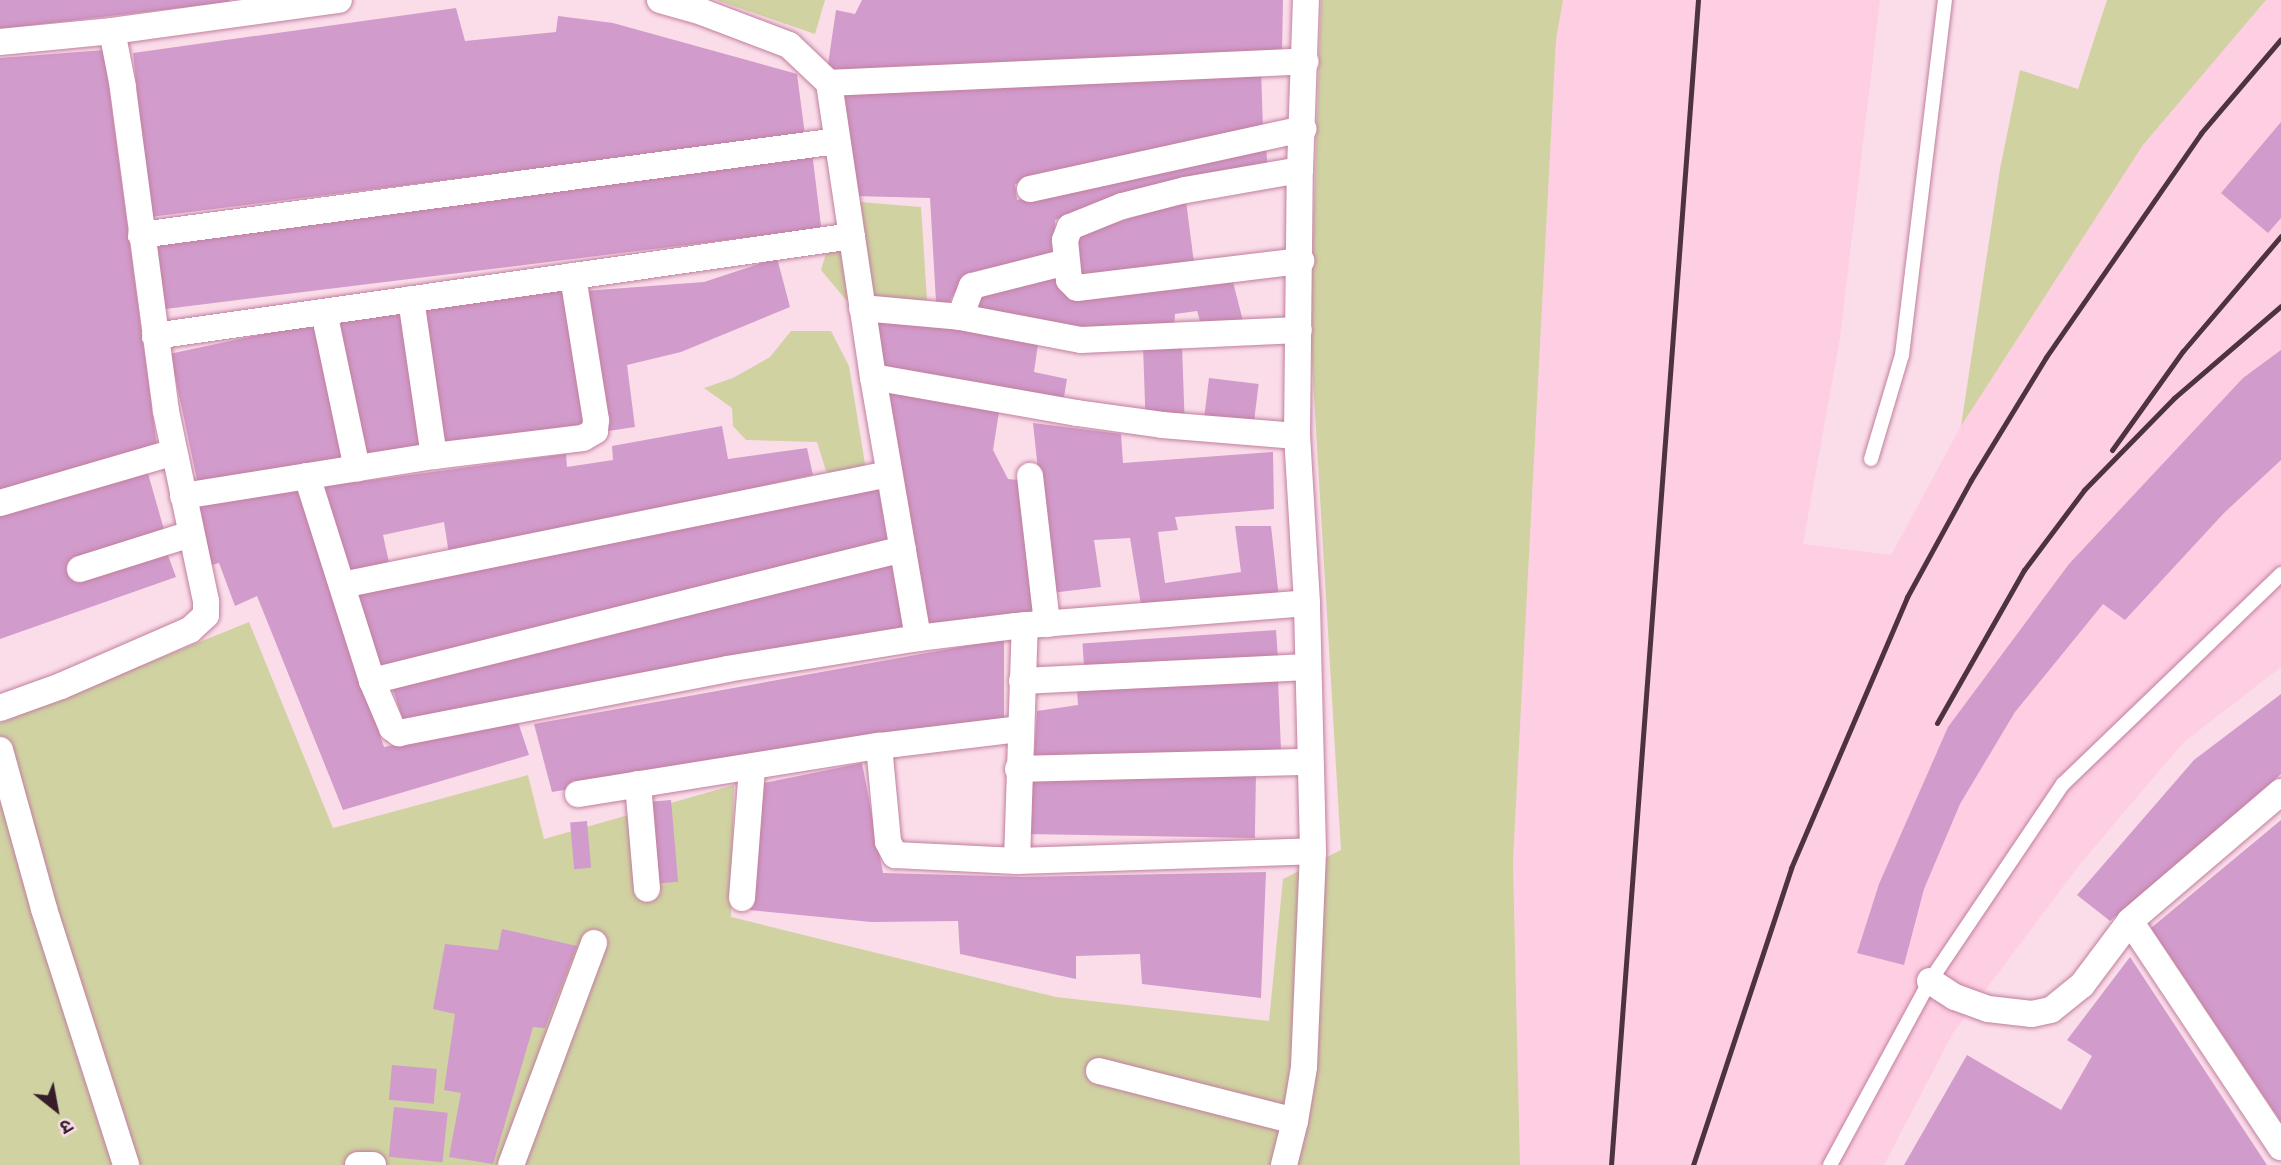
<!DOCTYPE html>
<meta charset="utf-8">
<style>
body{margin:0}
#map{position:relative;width:2281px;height:1165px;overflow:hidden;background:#fbddea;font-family:"Titillium Web","Noto Sans Devanagari",sans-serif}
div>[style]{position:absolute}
.built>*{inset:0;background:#fecee3}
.green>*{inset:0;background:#d0d2a2}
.building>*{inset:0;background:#d19bcb;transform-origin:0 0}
.roads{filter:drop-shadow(0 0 2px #c17f9e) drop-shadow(0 0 2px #c17f9e)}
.lane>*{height:14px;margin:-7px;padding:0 7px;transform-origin:7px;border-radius:7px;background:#fff}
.street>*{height:26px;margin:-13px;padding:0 13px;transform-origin:13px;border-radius:13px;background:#fff}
.rail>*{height:5px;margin:-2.5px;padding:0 2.5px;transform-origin:2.5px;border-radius:2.5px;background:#4d323f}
span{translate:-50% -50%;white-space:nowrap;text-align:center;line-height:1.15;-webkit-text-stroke:5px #fbddea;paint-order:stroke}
.north{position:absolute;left:21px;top:1074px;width:70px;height:70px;-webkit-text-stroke:5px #fbddea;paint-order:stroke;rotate:149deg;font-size:19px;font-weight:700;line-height:28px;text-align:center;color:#371d2a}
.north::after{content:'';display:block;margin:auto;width:24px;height:32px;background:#371d2a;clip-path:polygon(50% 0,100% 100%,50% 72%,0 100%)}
</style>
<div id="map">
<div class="built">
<div style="clip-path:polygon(1563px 0,1880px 0,1840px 338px,1803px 544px,1891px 555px,1961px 426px,2143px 145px,2266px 0,2281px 0,2281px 667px,2183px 743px,2081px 863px,1953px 1033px,1884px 1165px,1520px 1165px,1513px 861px,1556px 40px)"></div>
</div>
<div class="green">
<div style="clip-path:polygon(716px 0,825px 0,815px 34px)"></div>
<div style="clip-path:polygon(1321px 0,1563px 0,1556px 40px,1513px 861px,1520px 1165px,0 1165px,0 723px,249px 622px,333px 828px,528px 775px,544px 839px,734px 785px,731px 917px,1056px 997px,1269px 1021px,1283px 879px,1341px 850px,1310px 328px)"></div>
<div style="clip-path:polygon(2107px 0,2266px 0,2143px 145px,1961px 426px,2000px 169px,2020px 70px,2078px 89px)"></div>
<div style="clip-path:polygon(860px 202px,921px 207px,927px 300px,846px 300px,821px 270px,835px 224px)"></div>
<div style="clip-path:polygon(791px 331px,831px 331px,849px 366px,865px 464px,859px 470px,836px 477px,826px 471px,817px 442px,746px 440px,733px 426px,732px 408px,704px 388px,733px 378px,770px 357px)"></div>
</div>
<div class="building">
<div style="clip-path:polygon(0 0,229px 0,230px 2px,0 29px)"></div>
<div style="clip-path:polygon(862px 0,1283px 0,1282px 51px,827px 71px,836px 10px,855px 14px)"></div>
<div style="clip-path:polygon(456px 8px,465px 41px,556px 32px,558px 16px,613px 23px,797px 74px,805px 135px,150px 217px,133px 53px)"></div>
<div style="clip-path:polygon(104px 50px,157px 447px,0 492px,0 58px)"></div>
<div style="clip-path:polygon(1261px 69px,1263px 129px,1015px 184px,1017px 200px,1266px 148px,1268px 168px,1127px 195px,1055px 220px,1056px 254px,967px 273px,949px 302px,936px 302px,930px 198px,854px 196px,841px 93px)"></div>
<div style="clip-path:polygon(2281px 122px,2281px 218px,2268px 233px,2221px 193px)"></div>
<div style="left:812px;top:152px;width:77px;height:665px;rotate:83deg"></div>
<div style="clip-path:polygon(1186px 201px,1194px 263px,1080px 280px,1073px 236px)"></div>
<div style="clip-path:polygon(777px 258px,790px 307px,681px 352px,627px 365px,635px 427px,608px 431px,584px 291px,704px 282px)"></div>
<div style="clip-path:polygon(1058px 274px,1070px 300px,1232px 278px,1244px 325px,1202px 328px,1197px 311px,1175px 314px,1174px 329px,1092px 330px,978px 310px,979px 293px)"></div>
<div style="left:566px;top:289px;width:136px;height:145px;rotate:82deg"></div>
<div style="clip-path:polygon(402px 310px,423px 448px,365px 459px,335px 320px)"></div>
<div style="clip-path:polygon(874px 319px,964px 328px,1038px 344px,1034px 372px,1067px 379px,1063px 403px,882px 370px)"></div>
<div style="left:315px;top:323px;width:140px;height:148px;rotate:78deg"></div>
<div style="left:1182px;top:345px;width:70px;height:39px;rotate:88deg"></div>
<div style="clip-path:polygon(2281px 350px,2281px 460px,2224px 513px,2125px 620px,2103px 604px,2015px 712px,1960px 804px,1924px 889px,1904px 965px,1857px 953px,1879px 884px,1948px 727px,2069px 564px,2243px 378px)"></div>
<div style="left:1209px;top:378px;width:50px;height:40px;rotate:7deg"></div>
<div style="clip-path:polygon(884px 389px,999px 412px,993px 450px,1008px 479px,1019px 480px,1037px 611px,926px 630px)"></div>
<div style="clip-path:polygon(1033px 423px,1121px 434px,1123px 463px,1273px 452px,1274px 509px,1175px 517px,1178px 530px,1158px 532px,1165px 583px,1241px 572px,1235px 526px,1271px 526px,1279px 598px,1141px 605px,1130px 538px,1094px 540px,1101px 587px,1051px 593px)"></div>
<div style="clip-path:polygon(722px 426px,728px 459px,807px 448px,813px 475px,449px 554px,444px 522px,383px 535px,390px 567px,349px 576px,320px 487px,566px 454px,567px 467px,613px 460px,612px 446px)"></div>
<div style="clip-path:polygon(147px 470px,165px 533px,69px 561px,76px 578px,166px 550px,176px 577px,0 639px,0 514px)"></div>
<div style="clip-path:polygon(296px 486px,384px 747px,517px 719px,529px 755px,343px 810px,257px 596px,235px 606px,219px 563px,208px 566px,192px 506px)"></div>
<div style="clip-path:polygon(878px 486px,888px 544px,379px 670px,355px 593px)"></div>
<div style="clip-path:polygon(892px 561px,907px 631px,404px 724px,393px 689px)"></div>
<div style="left:1276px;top:630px;width:31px;height:194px;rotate:86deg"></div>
<div style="clip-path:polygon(1004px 639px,1004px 721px,747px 759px,552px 792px,534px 724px)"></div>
<div style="clip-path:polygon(1278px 680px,1281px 750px,1034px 758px,1037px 711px,1078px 705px,1077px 690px)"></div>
<div style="clip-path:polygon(2281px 694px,2281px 774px,2110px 921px,2077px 895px,2194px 760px)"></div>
<div style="clip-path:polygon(862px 763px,883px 873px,1023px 877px,1266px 872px,1261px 998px,1142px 984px,1140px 954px,1076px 956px,1076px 979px,960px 954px,958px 921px,871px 922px,750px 910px,764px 783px)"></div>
<div style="left:1256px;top:773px;width:65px;height:228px;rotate:91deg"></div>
<div style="left:671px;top:800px;width:82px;height:21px;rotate:85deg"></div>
<div style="clip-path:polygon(2281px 820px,2281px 1122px,2151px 928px)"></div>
<div style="left:587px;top:821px;width:47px;height:17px;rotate:85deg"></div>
<div style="clip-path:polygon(502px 929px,577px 946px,545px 1028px,533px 1027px,493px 1164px,449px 1157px,461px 1093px,444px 1090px,455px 1014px,433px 1009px,445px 944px,498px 950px)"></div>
<div style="clip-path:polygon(2130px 957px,2267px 1165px,1904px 1165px,1967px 1055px,2061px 1110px,2092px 1056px,2067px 1040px)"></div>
<div style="left:392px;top:1065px;width:45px;height:35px;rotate:5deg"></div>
<div style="left:394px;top:1107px;width:54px;height:50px;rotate:6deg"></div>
</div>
<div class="roads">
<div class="lane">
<div style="left:1871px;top:459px;width:109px;rotate:-73.4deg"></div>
<div style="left:1902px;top:355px;width:358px;rotate:-83.1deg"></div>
<div style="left:1830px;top:1165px;width:209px;rotate:-61.5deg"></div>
<div style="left:1930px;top:981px;width:238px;rotate:-56deg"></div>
<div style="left:2063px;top:784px;width:303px;rotate:-43.9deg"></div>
</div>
<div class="street">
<div style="left:660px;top:0;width:44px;rotate:15.9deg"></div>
<div style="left:702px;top:12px;width:93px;rotate:20.8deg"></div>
<div style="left:789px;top:45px;width:55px;rotate:43.5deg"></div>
<div style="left:829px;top:83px;width:477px;rotate:-2.6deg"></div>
<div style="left:0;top:42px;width:113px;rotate:-5.6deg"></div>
<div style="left:112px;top:31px;width:229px;rotate:-7.8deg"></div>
<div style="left:829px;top:83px;width:297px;rotate:81.5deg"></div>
<div style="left:873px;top:377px;width:265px;rotate:80.2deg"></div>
<div style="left:1300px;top:170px;width:117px;rotate:170.1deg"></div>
<div style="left:1185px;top:190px;width:65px;rotate:165.7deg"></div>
<div style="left:1122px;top:206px;width:56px;rotate:158deg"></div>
<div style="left:1070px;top:227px;width:14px;rotate:111deg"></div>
<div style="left:1065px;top:240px;width:40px;rotate:84.3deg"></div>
<div style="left:1069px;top:280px;width:11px;rotate:45deg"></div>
<div style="left:1077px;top:288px;width:226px;rotate:-6.9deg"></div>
<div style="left:1030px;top:189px;width:280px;rotate:-12.4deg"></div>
<div style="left:141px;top:235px;width:702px;rotate:-7.69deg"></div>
<div style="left:411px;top:299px;width:159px;rotate:81.7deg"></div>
<div style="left:862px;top:308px;width:98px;rotate:5.2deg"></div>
<div style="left:960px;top:317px;width:123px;rotate:10.8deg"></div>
<div style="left:1081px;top:340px;width:218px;rotate:-2.6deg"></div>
<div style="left:324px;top:312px;width:160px;rotate:78.1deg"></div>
<div style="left:960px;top:317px;width:33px;rotate:-69deg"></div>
<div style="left:972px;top:286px;width:97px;rotate:-14.3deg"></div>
<div style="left:155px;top:336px;width:704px;rotate:-8.16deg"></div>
<div style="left:873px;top:377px;width:207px;rotate:10deg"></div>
<div style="left:1077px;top:413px;width:86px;rotate:8deg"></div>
<div style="left:1162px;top:425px;width:135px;rotate:4.7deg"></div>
<div style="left:307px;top:476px;width:215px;rotate:72.4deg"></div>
<div style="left:372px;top:681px;width:51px;rotate:66.9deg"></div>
<div style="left:392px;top:728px;width:9px;rotate:36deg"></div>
<div style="left:399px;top:733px;width:334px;rotate:-11deg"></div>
<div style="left:727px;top:669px;width:193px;rotate:-9.2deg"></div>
<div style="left:918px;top:638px;width:99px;rotate:-7deg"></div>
<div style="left:1016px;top:626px;width:292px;rotate:-4.5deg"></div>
<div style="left:1030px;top:476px;width:149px;rotate:83.4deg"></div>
<div style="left:183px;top:496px;width:254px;rotate:-9.1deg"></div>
<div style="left:434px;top:456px;width:150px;rotate:-6.9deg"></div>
<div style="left:583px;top:438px;width:14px;rotate:-30deg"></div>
<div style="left:595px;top:431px;width:11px;rotate:-85deg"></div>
<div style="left:596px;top:420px;width:146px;rotate:-99.1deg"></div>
<div style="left:0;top:503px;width:181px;rotate:-16.3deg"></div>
<div style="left:80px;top:569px;width:116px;rotate:-17.5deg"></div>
<div style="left:342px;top:585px;width:558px;rotate:-11.47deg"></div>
<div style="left:372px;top:681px;width:547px;rotate:-13.96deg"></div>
<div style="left:1022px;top:681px;width:286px;rotate:-2.8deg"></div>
<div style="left:0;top:708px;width:65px;rotate:-19.8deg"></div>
<div style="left:61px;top:686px;width:141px;rotate:-23.5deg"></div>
<div style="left:190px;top:630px;width:22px;rotate:-43deg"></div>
<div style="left:206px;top:615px;width:14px;rotate:-90deg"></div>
<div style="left:206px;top:601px;width:194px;rotate:-101.9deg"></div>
<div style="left:166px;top:411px;width:327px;rotate:-97.6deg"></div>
<div style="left:123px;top:87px;width:57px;rotate:-101.1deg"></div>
<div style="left:879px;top:746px;width:96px;rotate:84.6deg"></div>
<div style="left:888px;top:842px;width:15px;rotate:62deg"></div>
<div style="left:895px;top:855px;width:122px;rotate:2.8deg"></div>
<div style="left:1017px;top:861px;width:296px;rotate:-1.9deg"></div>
<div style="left:0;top:750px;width:165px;rotate:74.5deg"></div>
<div style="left:44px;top:909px;width:269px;rotate:72.2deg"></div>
<div style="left:1018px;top:769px;width:291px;rotate:-1.4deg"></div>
<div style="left:638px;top:784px;width:105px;rotate:85.1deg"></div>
<div style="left:578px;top:794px;width:305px;rotate:-9.1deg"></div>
<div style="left:879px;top:746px;width:142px;rotate:-6.9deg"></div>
<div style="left:1017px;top:861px;width:236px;rotate:-88.1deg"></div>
<div style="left:742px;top:898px;width:130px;rotate:-85.6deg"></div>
<div style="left:2130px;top:921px;width:272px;rotate:56.3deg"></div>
<div style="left:1930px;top:981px;width:30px;rotate:33deg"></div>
<div style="left:1955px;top:997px;width:35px;rotate:20deg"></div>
<div style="left:1988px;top:1009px;width:44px;rotate:6.5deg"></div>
<div style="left:2032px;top:1014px;width:19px;rotate:-12deg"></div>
<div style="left:2051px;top:1010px;width:40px;rotate:-39deg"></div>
<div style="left:2082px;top:985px;width:80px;rotate:-53.1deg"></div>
<div style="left:2130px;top:921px;width:199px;rotate:-40.5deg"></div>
<div style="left:1099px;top:1071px;width:202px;rotate:14.3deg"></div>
<div style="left:358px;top:1165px;width:15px"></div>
<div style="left:511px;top:1165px;width:237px;rotate:-69.5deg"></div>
<div style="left:1284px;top:1165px;width:45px;rotate:-76deg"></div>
<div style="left:1295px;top:1121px;width:55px;rotate:-80.5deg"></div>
<div style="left:1304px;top:1067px;width:216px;rotate:-87.6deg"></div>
<div style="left:1313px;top:851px;width:248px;rotate:-91.4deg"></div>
<div style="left:1307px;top:603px;width:167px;rotate:-93.4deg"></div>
<div style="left:1297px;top:436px;width:266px;rotate:-89.4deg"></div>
<div style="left:1300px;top:170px;width:170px;rotate:-88deg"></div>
</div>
</div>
<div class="rail">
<div style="left:2112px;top:450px;width:122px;rotate:-54.4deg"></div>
<div style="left:2183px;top:351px;width:151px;rotate:-49.6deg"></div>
<div style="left:1937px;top:723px;width:176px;rotate:-60.4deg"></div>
<div style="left:2024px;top:570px;width:100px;rotate:-53.1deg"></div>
<div style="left:2084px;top:490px;width:129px;rotate:-45.6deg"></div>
<div style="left:2174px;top:398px;width:141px;rotate:-40.7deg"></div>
<div style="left:1611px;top:1165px;width:1168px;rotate:-85.73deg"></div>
<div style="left:1693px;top:1165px;width:313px;rotate:-71.7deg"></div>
<div style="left:1791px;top:868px;width:295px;rotate:-66.8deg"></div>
<div style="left:1907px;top:597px;width:133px;rotate:-61.3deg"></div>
<div style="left:1971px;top:480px;width:144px;rotate:-58.6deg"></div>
<div style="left:2046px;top:357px;width:272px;rotate:-55.3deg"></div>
<div style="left:2201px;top:133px;width:123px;rotate:-49.6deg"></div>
</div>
<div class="north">उ</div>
</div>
